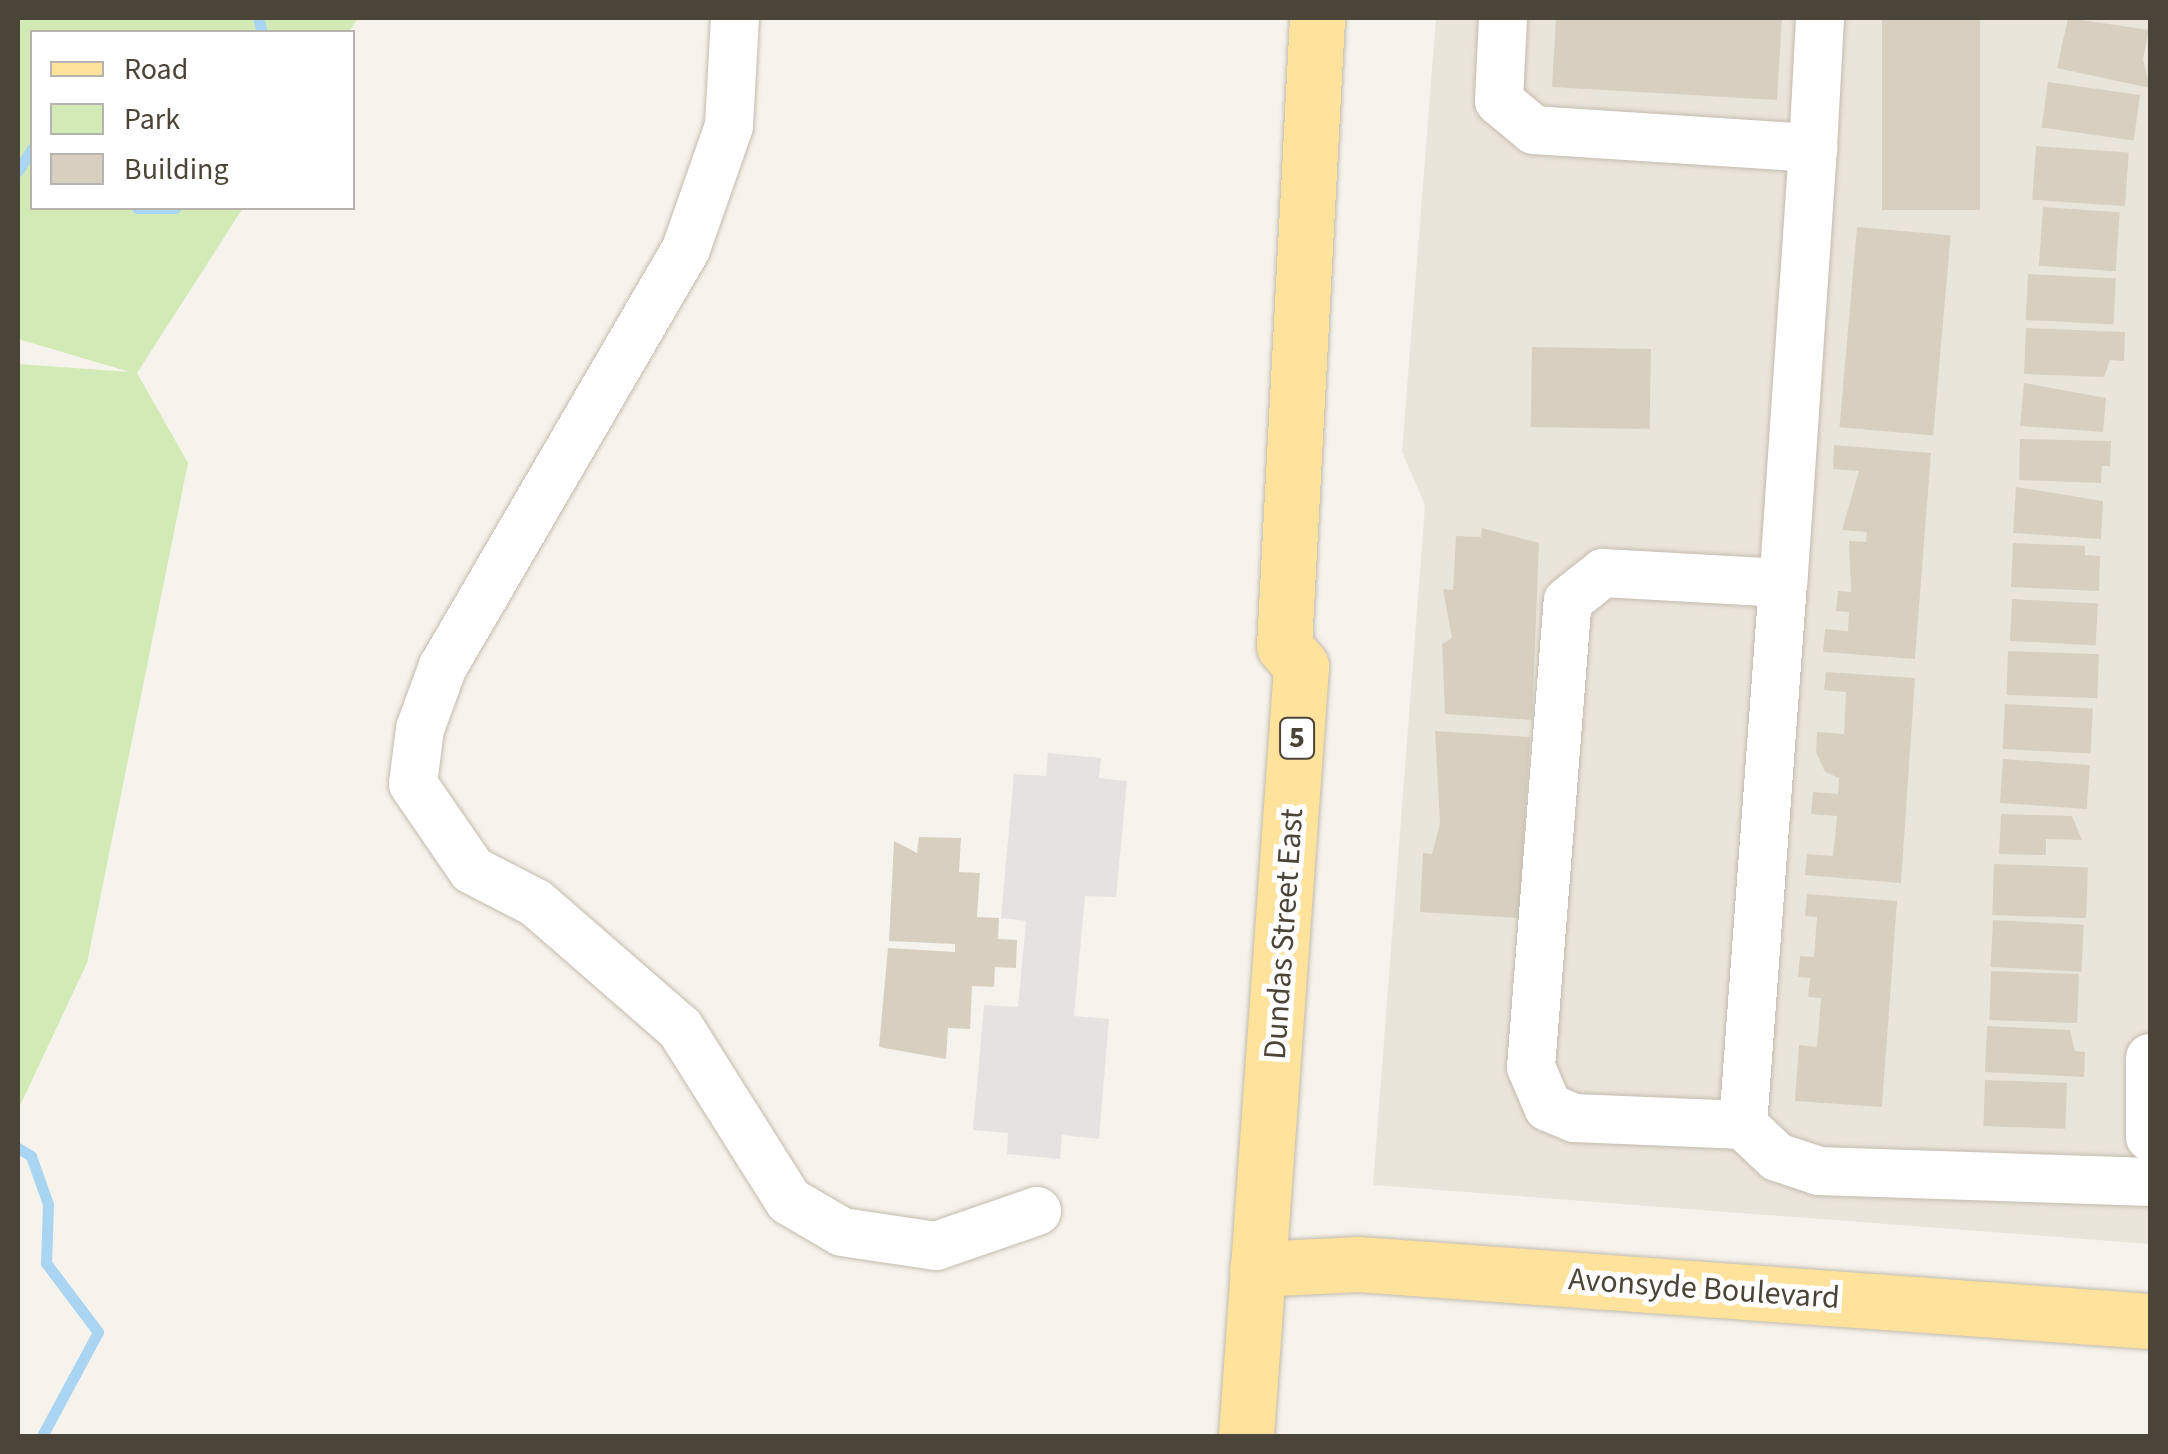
<!DOCTYPE html>
<style>
body{margin:0}
#map{position:relative;width:2168px;height:1454px;overflow:hidden;background:#f6f3ec;font-family:"Source Sans 3",sans-serif}
div>[style]{position:absolute}
.residential>*{inset:0;background:#eae5da}
.green>*{inset:0;background:#d2eab5}
.parking>*{inset:0;background:#e5e3e0}
.stream>*{height:11px;margin:-5.5px;padding:0 5.5px;transform-origin:5.5px;border-radius:5.5px;background:#a9d4f2}
.building>*{inset:0;background:#d8cfc1;transform-origin:0 0}
.roads{filter:drop-shadow(0 0 2px #c2bbae) drop-shadow(0 0 2px #c2bbae)}
.minor>*{height:48px;margin:-24px;padding:0 24px;transform-origin:24px;border-radius:24px;background:#fff}
.major>*{height:55px;margin:-27.5px;padding:0 27.5px;transform-origin:27.5px;border-radius:27.5px;background:#ffe39c}
span{translate:-50% -50%;white-space:nowrap;text-align:center;line-height:1.15;-webkit-text-stroke:10px #fff;paint-order:stroke}
.shield-label span{padding:2px 8px;background:#fff;border:2px solid;border-radius:8px;-webkit-text-stroke-width:0}
.shield-label{font-size:30px;color:#4b4439;font-weight:700}
.street-label{font-size:32px;color:#4b4439}
.frame{position:absolute;inset:0;border:20px solid #4b4439;pointer-events:none}
.legend{position:absolute;left:30px;top:30px;width:325px;height:180px;box-sizing:border-box;background:#fff;border:2px solid #b7b4b0;margin:0;padding:12px 18px;list-style:none;font-size:30px;color:#4b4439}
.legend li{display:flex;align-items:center;gap:20px;height:50px}
.legend b{width:50px;border:2px solid #b7b4b0}
</style>
<div id="map">
<div class="residential">
<div style="clip-path:polygon(1436px 18px,2150px 18px,2150px 1244px,1373px 1185px,1425px 505px,1402px 452px)"></div>
</div>
<div class="green">
<div style="clip-path:polygon(18px 18px,358px 18px,349px 32px,32px 32px,32px 208px,243px 208px,137px 373px,188px 463px,87px 963px,18px 1110px,18px 364px,130px 372px,18px 339px)"></div>
</div>
<div class="parking">
<div style="clip-path:polygon(1048px 753px,1101px 758px,1099px 778px,1127px 781px,1116px 897px,1085px 896px,1074px 1016px,1109px 1019px,1099px 1139px,1062px 1135px,1060px 1159px,1007px 1154px,1008px 1133px,973px 1130px,984px 1005px,1018px 1007px,1026px 921px,1001px 918px,1014px 774px,1046px 776px)"></div>
</div>
<div class="stream">
<div style="left:258px;top:18px;width:15px;rotate:74deg"></div>
<div style="left:18px;top:171px;width:26px;rotate:-58deg"></div>
<div style="left:137px;top:208px;width:38px"></div>
<div style="left:18px;top:1148px;width:15px;rotate:32deg"></div>
<div style="left:31px;top:1156px;width:51px;rotate:70.5deg"></div>
<div style="left:48px;top:1204px;width:59px;rotate:91.9deg"></div>
<div style="left:46px;top:1263px;width:86px;rotate:53deg"></div>
<div style="left:98px;top:1332px;width:118px;rotate:118.3deg"></div>
</div>
<div class="building">
<div style="clip-path:polygon(1556px 18px,1782px 18px,1777px 100px,1552px 87px)"></div>
<div style="left:1882px;top:18px;width:98px;height:192px"></div>
<div style="clip-path:polygon(2068px 18px,2149px 30px,2143px 59px,2150px 88px,2057px 68px)"></div>
<div style="left:2048px;top:82px;width:93px;height:46px;rotate:8deg"></div>
<div style="left:2036px;top:146px;width:93px;height:54px;rotate:4deg"></div>
<div style="left:2043px;top:207px;width:77px;height:59px;rotate:4deg"></div>
<div style="left:1857px;top:227px;width:94px;height:201px;rotate:5deg"></div>
<div style="left:2028px;top:274px;width:88px;height:46px;rotate:3deg"></div>
<div style="clip-path:polygon(2026px 328px,2125px 332px,2124px 361px,2110px 360px,2104px 377px,2024px 374px)"></div>
<div style="left:1532px;top:347px;width:119px;height:80px;rotate:1deg"></div>
<div style="clip-path:polygon(2024px 383px,2106px 398px,2103px 432px,2020px 426px)"></div>
<div style="clip-path:polygon(2020px 439px,2111px 441px,2110px 466px,2102px 466px,2101px 483px,2019px 480px)"></div>
<div style="clip-path:polygon(1834px 445px,1931px 453px,1915px 659px,1823px 652px,1825px 629px,1848px 631px,1849px 612px,1836px 611px,1838px 591px,1851px 592px,1849px 541px,1866px 542px,1867px 532px,1842px 530px,1859px 471px,1833px 469px)"></div>
<div style="clip-path:polygon(2016px 487px,2103px 501px,2101px 539px,2013px 533px)"></div>
<div style="clip-path:polygon(1482px 528px,1539px 543px,1532px 720px,1445px 714px,1442px 644px,1452px 638px,1443px 589px,1453px 590px,1456px 536px,1481px 537px)"></div>
<div style="clip-path:polygon(2013px 543px,2085px 546px,2085px 555px,2100px 556px,2099px 591px,2011px 587px)"></div>
<div style="left:2012px;top:599px;width:86px;height:42px;rotate:3deg"></div>
<div style="left:2008px;top:651px;width:91px;height:44px;rotate:2deg"></div>
<div style="clip-path:polygon(1826px 672px,1915px 678px,1901px 883px,1805px 875px,1807px 854px,1833px 856px,1837px 816px,1811px 814px,1813px 792px,1838px 794px,1839px 778px,1825px 772px,1816px 752px,1817px 732px,1844px 734px,1846px 692px,1824px 690px)"></div>
<div style="left:2005px;top:704px;width:88px;height:45px;rotate:3deg"></div>
<div style="clip-path:polygon(1435px 731px,1530px 737px,1519px 918px,1420px 912px,1423px 853px,1432px 854px,1440px 823px)"></div>
<div style="left:2003px;top:759px;width:87px;height:44px;rotate:4deg"></div>
<div style="clip-path:polygon(2001px 814px,2072px 816px,2082px 840px,2046px 839px,2046px 855px,1999px 854px)"></div>
<div style="clip-path:polygon(919px 837px,961px 838px,959px 872px,980px 873px,977px 917px,999px 918px,998px 939px,1017px 940px,1016px 968px,995px 967px,994px 987px,972px 986px,970px 1029px,948px 1028px,946px 1059px,879px 1047px,888px 948px,955px 952px,955px 944px,889px 941px,894px 841px,917px 853px)"></div>
<div style="left:1994px;top:864px;width:94px;height:51px;rotate:2deg"></div>
<div style="clip-path:polygon(1807px 894px,1897px 901px,1882px 1107px,1795px 1101px,1799px 1045px,1817px 1047px,1821px 998px,1808px 997px,1810px 978px,1798px 977px,1800px 956px,1814px 957px,1817px 917px,1805px 916px)"></div>
<div style="left:1993px;top:920px;width:91px;height:47px;rotate:3deg"></div>
<div style="left:1991px;top:971px;width:88px;height:49px;rotate:2deg"></div>
<div style="clip-path:polygon(1987px 1026px,2070px 1030px,2075px 1051px,2085px 1052px,2084px 1077px,1985px 1072px)"></div>
<div style="left:1985px;top:1080px;width:82px;height:46px;rotate:2deg"></div>
</div>
<div class="roads">
<div class="minor">
<div style="left:735px;top:18px;width:108px;rotate:93.2deg"></div>
<div style="left:729px;top:126px;width:130px;rotate:109.3deg"></div>
<div style="left:686px;top:249px;width:483px;rotate:120.2deg"></div>
<div style="left:443px;top:666px;width:67px;rotate:110.1deg"></div>
<div style="left:420px;top:729px;width:55px;rotate:97.3deg"></div>
<div style="left:413px;top:784px;width:104px;rotate:55.5deg"></div>
<div style="left:472px;top:870px;width:72px;rotate:27.3deg"></div>
<div style="left:536px;top:903px;width:191px;rotate:41deg"></div>
<div style="left:680px;top:1028px;width:204px;rotate:57.8deg"></div>
<div style="left:789px;top:1201px;width:61px;rotate:30.3deg"></div>
<div style="left:842px;top:1232px;width:95px;rotate:8.5deg"></div>
<div style="left:936px;top:1246px;width:107px;rotate:-19.1deg"></div>
<div style="left:1503px;top:18px;width:83px;rotate:92.8deg"></div>
<div style="left:1499px;top:101px;width:45px;rotate:39.6deg"></div>
<div style="left:1534px;top:130px;width:280px;rotate:3.7deg"></div>
<div style="left:1813px;top:148px;width:436px;rotate:93.9deg"></div>
<div style="left:1783px;top:583px;width:543px;rotate:94.22deg"></div>
<div style="left:1743px;top:1125px;width:169px;rotate:-177.6deg"></div>
<div style="left:1574px;top:1118px;width:28px;rotate:-157deg"></div>
<div style="left:1548px;top:1107px;width:43px;rotate:-113deg"></div>
<div style="left:1531px;top:1067px;width:467px;rotate:-85.5deg"></div>
<div style="left:1568px;top:601px;width:45px;rotate:-38.7deg"></div>
<div style="left:1603px;top:573px;width:180px;rotate:3.2deg"></div>
<div style="left:1813px;top:148px;width:130px;rotate:-86.9deg"></div>
<div style="left:2150px;top:1058px;width:79px;rotate:90deg"></div>
<div style="left:1743px;top:1125px;width:47px;rotate:43.3deg"></div>
<div style="left:1777px;top:1157px;width:44px;rotate:18.4deg"></div>
<div style="left:1819px;top:1171px;width:331px;rotate:1.9deg"></div>
</div>
<div class="major">
<div style="left:1257px;top:1269px;width:101px;rotate:-2.8deg"></div>
<div style="left:1358px;top:1264px;width:794px;rotate:4.12deg"></div>
<div style="left:1246px;top:1436px;width:772px;rotate:-85.91deg"></div>
<div style="left:1301px;top:666px;width:26px;rotate:-130deg"></div>
<div style="left:1284px;top:646px;width:629px;rotate:-86.99deg"></div>
</div>
</div>
<div class="shield-label">
<span style="left:1297px;top:738px">5</span>
</div>
<div class="street-label">
<span style="left:1284px;top:934px;rotate:-86deg">Dundas Street East</span>
<span style="left:1704px;top:1289px;rotate:4deg">Avonsyde Boulevard</span>
</div>
<div class="frame"></div>
<ul class="legend">
<li><b style="height:12px;background:#ffe39c"></b>Road</li>
<li><b style="height:28px;background:#d2eab5"></b>Park</li>
<li><b style="height:28px;background:#d8cfc1"></b>Building</li>
</ul>
</div>
